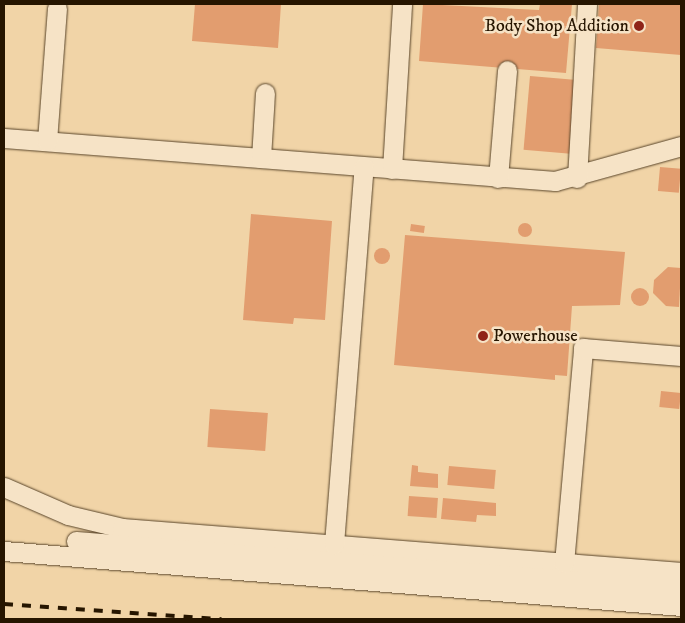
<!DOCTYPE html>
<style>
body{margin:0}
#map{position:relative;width:685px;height:623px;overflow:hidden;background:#f1d4a7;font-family:"IM FELL DW Pica",serif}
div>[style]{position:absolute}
.building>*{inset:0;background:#e29d6f;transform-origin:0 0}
.round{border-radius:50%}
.roads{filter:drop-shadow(0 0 1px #59452a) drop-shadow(0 0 1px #59452a)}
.minor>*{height:19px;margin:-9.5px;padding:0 9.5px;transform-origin:9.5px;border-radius:9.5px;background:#f6e3c6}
.rail>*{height:4px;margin-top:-2px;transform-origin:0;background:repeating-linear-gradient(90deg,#261500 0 9px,transparent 0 18px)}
.dots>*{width:14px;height:14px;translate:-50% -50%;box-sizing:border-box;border:2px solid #f6e3c6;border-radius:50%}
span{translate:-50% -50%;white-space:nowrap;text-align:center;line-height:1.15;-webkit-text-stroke:5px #f6e3c6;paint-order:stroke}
.poi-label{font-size:18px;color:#261500}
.right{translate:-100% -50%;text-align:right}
.left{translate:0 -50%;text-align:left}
.frame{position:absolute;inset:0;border:5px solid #261500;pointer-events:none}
</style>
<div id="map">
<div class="building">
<div style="clip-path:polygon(195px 4px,281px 4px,278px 48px,192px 41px)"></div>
<div style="clip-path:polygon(423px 4px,539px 10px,540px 4px,572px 4px,566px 73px,419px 61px)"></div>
<div style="clip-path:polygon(599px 4px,681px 4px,681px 55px,596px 48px)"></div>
<div style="left:530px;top:76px;width:47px;height:74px;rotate:5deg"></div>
<div style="left:660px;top:167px;width:21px;height:24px;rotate:5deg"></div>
<div style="clip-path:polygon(251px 214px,332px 221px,325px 320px,294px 318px,293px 324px,243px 320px)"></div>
<div class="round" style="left:518px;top:223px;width:14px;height:14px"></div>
<div style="left:411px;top:224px;width:14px;height:7px;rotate:8deg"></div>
<div style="clip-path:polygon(405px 235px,625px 252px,620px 305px,572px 306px,567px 376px,555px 375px,555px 380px,394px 365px)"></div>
<div class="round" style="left:374px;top:248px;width:16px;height:16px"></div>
<div style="clip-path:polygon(668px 267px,681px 268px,679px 307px,666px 306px,653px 293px,654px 280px)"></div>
<div class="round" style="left:631px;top:288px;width:18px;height:18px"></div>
<div style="left:661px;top:391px;width:20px;height:16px;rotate:6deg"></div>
<div style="left:210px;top:409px;width:58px;height:38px;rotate:4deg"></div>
<div style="clip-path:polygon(412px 465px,418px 466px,418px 472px,438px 474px,438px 488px,410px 486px)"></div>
<div style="left:449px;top:466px;width:47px;height:19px;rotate:5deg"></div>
<div style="left:409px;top:496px;width:29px;height:20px;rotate:4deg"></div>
<div style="clip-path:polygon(443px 498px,496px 503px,496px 516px,477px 515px,476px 522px,441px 519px)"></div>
</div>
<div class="roads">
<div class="minor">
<div style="left:4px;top:138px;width:553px;rotate:4.46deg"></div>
<div style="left:555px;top:181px;width:131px;rotate:-15.5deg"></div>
<div style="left:47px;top:141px;width:133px;rotate:-85.7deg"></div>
<div style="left:261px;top:158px;width:65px;rotate:-86.5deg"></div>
<div style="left:392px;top:169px;width:165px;rotate:-86.5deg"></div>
<div style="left:498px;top:178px;width:108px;rotate:-85.2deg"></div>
<div style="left:577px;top:178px;width:174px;rotate:-86.7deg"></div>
<div style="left:4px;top:487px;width:70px;rotate:23.6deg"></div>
<div style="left:68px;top:515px;width:56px;rotate:13.5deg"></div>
<div style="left:122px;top:528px;width:561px;rotate:4.5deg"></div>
<div style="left:76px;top:541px;width:607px;rotate:4.54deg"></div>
<div style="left:334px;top:544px;width:378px;rotate:-85.5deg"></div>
<div style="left:4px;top:551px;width:679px;rotate:4.64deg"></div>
<div style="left:564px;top:563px;width:216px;rotate:-84.9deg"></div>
<div style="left:583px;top:348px;width:98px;rotate:4.7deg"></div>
</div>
</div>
<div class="rail">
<div style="left:4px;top:604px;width:218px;rotate:4deg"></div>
</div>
<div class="dots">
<div style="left:639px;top:26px;background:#8f2418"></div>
<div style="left:483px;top:336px;background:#8f2418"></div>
</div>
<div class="poi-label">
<span class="right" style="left:629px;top:26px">Body Shop Addition</span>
<span class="left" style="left:493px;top:336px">Powerhouse</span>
</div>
<div class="frame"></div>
</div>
